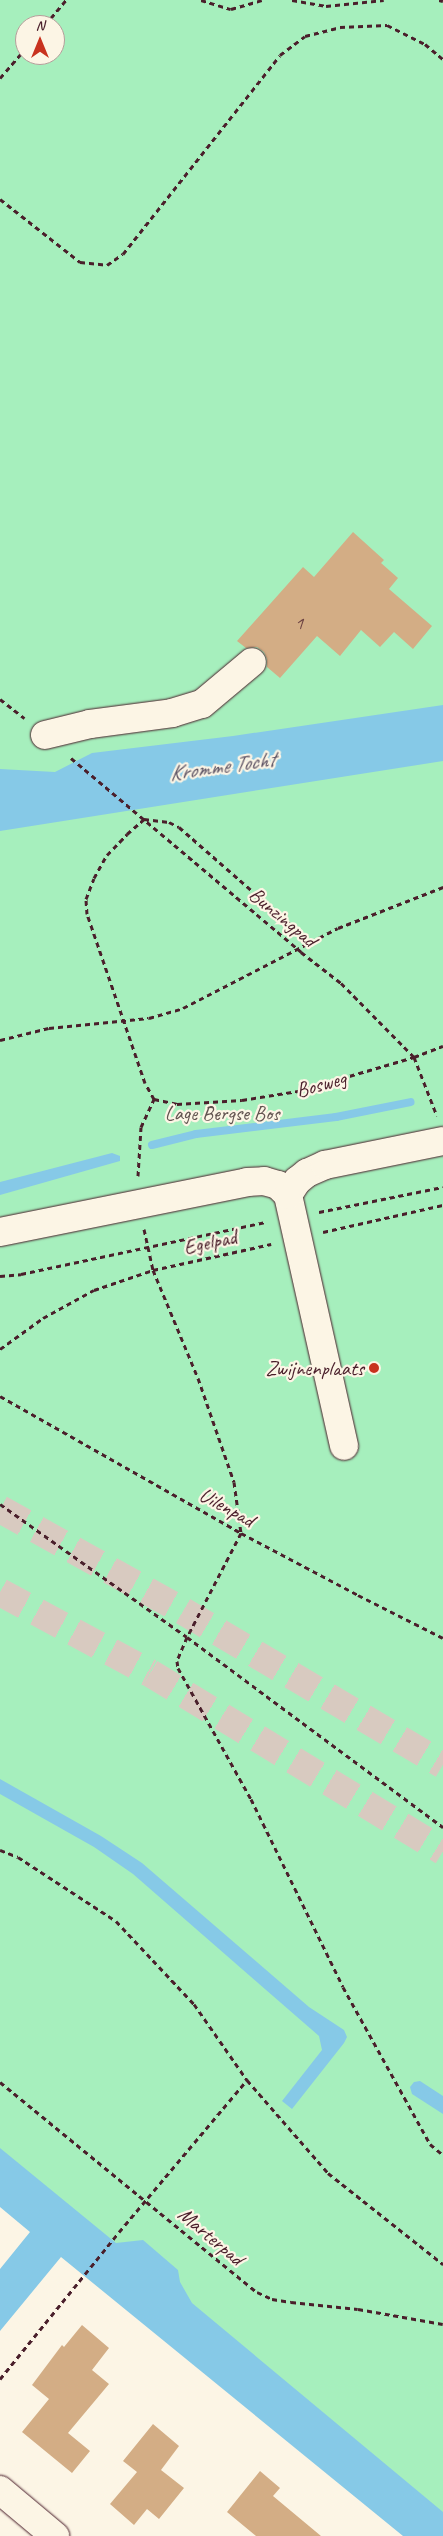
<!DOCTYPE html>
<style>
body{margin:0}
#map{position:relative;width:443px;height:2536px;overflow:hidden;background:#fcf5e5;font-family:Caveat,sans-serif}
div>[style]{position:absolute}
.green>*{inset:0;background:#a6efbd}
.water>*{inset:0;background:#86c9e7}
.stream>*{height:8px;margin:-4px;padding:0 4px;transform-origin:4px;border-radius:4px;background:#86c9e7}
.building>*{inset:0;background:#d3ad85}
.highway-tunnel>*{height:28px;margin-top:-14px;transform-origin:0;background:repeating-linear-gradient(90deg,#d8cac0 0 28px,transparent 0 42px)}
.path>*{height:3px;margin-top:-1.5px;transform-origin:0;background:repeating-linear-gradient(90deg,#4a1f2b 0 5px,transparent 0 9px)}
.roads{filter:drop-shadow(0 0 1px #4a1f2b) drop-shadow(0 0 1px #4a1f2b)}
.minor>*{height:28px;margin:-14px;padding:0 14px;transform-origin:14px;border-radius:14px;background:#fcf5e5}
.dots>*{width:14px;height:14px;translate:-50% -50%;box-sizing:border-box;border:2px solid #fcf5e5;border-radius:50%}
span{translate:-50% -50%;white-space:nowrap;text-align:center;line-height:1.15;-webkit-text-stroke:4.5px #fcf5e5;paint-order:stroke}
.number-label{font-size:19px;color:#6c4242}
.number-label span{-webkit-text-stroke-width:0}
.street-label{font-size:21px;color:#4a1f2b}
.park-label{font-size:21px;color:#615350}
.poi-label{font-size:21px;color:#4a1f2b}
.right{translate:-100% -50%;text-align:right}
.water-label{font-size:22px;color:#5c5263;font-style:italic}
.north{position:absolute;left:15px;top:15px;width:50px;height:50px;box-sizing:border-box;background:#fcf5e5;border:1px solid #b59f9b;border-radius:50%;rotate:0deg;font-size:14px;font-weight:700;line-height:20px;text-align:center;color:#4a1f2b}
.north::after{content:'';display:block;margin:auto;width:18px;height:22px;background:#c8321e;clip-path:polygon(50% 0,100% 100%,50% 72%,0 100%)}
</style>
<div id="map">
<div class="green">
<div style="clip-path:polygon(evenodd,0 0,443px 0,443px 2525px,0 2172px,0 0,25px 25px,55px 25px,55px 55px,25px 55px,25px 25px)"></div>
</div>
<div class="water">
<div style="clip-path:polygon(443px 705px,443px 761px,0 831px,0 769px,55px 772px,92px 753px,233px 736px)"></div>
<div style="clip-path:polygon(112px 1153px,120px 1156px,120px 1161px,0 1195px,0 1182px)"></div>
<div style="clip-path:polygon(0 1779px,101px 1836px,142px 1863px,309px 2007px,344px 2030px,347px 2037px,344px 2043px,292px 2109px,282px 2101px,322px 2050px,319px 2036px,133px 1874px,94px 1847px,0 1794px)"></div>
<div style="clip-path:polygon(420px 2081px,443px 2096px,443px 2114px,412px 2094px,410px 2087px,414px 2082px)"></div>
<div style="clip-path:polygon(0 2148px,116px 2243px,143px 2240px,178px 2270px,180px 2282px,192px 2303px,443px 2512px,443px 2536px,403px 2536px,61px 2257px,0 2331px,0 2269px,30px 2232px,0 2207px)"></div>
</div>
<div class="stream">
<div style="left:152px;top:1145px;width:45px;rotate:-14deg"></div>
<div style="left:196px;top:1134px;width:141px;rotate:-6.9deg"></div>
<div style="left:336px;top:1117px;width:76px;rotate:-11.3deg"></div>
</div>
<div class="building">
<div style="clip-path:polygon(353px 532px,384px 560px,381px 563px,398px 578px,389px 589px,432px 626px,413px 649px,394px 632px,380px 647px,361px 630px,340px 656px,317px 636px,280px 678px,267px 667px,267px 659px,264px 652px,257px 647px,246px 648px,237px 641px,303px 567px,314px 577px)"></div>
<div style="clip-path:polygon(82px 2325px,109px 2348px,92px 2370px,109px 2384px,68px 2433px,90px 2451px,72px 2473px,22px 2432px,49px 2399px,32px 2385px,62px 2345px,64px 2347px)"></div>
<div style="clip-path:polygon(153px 2424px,179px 2446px,161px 2470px,184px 2488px,159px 2519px,147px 2509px,134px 2525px,110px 2504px,137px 2472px,123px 2461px)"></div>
<div style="clip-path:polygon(260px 2471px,280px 2488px,273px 2496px,321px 2536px,256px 2536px,227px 2512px)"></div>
</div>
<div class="highway-tunnel">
<div style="left:0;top:1509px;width:210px;rotate:29.1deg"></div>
<div style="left:183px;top:1611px;width:302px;rotate:30.6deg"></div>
<div style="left:0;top:1592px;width:170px;rotate:28.4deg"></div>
<div style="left:150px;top:1673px;width:343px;rotate:31.3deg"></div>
</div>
<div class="path">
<div style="left:201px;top:0;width:31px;rotate:17deg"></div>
<div style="left:231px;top:9px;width:32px;rotate:-16deg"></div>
<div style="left:292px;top:0;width:35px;rotate:10deg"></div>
<div style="left:326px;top:6px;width:58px;rotate:-5.9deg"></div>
<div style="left:439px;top:0;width:4px;rotate:14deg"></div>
<div style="left:45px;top:25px;width:33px;rotate:-50deg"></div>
<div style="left:0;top:78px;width:38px;rotate:-49deg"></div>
<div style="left:0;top:199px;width:102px;rotate:38.2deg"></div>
<div style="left:80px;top:262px;width:27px;rotate:6deg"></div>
<div style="left:107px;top:265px;width:19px;rotate:-35deg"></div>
<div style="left:123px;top:254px;width:253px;rotate:-51.7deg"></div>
<div style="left:280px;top:55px;width:31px;rotate:-37deg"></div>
<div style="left:305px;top:36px;width:36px;rotate:-14deg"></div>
<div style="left:340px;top:27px;width:47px;rotate:-2.4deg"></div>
<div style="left:387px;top:25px;width:42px;rotate:26.6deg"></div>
<div style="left:425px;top:44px;width:23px;rotate:40deg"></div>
<div style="left:0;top:699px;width:31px;rotate:38deg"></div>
<div style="left:71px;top:758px;width:301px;rotate:40.1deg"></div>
<div style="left:301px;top:952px;width:51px;rotate:37.8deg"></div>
<div style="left:341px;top:983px;width:104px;rotate:45.4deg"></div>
<div style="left:414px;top:1057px;width:63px;rotate:68.7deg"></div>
<div style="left:0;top:1040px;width:50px;rotate:-13.8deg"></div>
<div style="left:49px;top:1028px;width:100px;rotate:-5.7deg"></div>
<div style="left:149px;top:1018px;width:35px;rotate:-16deg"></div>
<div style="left:183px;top:1008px;width:174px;rotate:-27.3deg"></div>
<div style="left:338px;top:928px;width:113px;rotate:-21.3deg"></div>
<div style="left:154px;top:1099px;width:18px;rotate:-119deg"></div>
<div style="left:145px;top:1083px;width:179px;rotate:-108.9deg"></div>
<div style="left:87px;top:914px;width:15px;rotate:-94deg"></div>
<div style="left:86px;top:899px;width:22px;rotate:-69deg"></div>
<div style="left:94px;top:878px;width:26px;rotate:-61deg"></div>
<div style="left:107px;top:855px;width:29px;rotate:-46deg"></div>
<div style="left:127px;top:834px;width:23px;rotate:-41deg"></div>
<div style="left:144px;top:819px;width:25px;rotate:7deg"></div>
<div style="left:169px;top:822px;width:11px;rotate:27deg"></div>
<div style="left:179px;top:827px;width:175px;rotate:41.1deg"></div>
<div style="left:138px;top:1176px;width:49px;rotate:-86.5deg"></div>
<div style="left:141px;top:1127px;width:31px;rotate:-65deg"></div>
<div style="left:154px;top:1099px;width:24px;rotate:12deg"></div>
<div style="left:177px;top:1104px;width:65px;rotate:-3.5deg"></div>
<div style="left:242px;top:1100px;width:57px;rotate:-9.1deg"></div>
<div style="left:298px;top:1091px;width:121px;rotate:-16.3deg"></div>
<div style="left:414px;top:1057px;width:31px;rotate:-21deg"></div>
<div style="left:319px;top:1212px;width:126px;rotate:-11.4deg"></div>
<div style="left:144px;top:1229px;width:42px;rotate:77.6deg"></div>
<div style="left:153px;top:1270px;width:117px;rotate:67.4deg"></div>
<div style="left:198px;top:1378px;width:110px;rotate:70.9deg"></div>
<div style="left:234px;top:1482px;width:51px;rotate:82.2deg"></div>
<div style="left:241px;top:1533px;width:117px;rotate:117.4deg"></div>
<div style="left:187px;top:1637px;width:26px;rotate:113deg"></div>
<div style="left:177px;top:1661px;width:7px;rotate:82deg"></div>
<div style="left:178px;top:1668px;width:150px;rotate:60.9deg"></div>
<div style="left:251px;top:1799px;width:209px;rotate:63.9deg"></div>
<div style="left:343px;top:1987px;width:179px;rotate:61deg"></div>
<div style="left:430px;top:2144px;width:17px;rotate:40deg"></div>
<div style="left:323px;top:1232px;width:123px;rotate:-12.7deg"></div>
<div style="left:0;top:1276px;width:21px;rotate:-5deg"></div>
<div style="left:21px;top:1274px;width:250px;rotate:-12deg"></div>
<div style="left:0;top:1349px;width:53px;rotate:-35.8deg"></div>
<div style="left:43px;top:1318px;width:58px;rotate:-28.8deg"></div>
<div style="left:94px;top:1290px;width:62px;rotate:-18.7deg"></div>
<div style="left:153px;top:1270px;width:121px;rotate:-12.4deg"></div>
<div style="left:0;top:1396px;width:277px;rotate:29.6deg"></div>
<div style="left:241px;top:1533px;width:132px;rotate:27.9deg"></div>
<div style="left:358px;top:1595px;width:95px;rotate:26.8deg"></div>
<div style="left:0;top:1504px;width:229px;rotate:35.4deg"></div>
<div style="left:187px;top:1637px;width:319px;rotate:36.6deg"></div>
<div style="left:0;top:1850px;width:19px;rotate:21deg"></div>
<div style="left:18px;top:1857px;width:117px;rotate:33.1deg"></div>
<div style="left:116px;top:1921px;width:114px;rotate:46.8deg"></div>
<div style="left:194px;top:2004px;width:93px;rotate:55.1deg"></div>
<div style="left:247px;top:2080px;width:123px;rotate:48.9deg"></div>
<div style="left:328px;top:2173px;width:147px;rotate:38.4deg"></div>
<div style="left:0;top:2082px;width:332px;rotate:39.3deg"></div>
<div style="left:257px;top:2292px;width:17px;rotate:25deg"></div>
<div style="left:272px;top:2299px;width:19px;rotate:9deg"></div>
<div style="left:291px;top:2302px;width:67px;rotate:6deg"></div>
<div style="left:358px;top:2309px;width:86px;rotate:10deg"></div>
<div style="left:0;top:2379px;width:189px;rotate:-51deg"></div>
<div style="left:119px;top:2232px;width:199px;rotate:-49.9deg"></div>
</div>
<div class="roads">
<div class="minor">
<div style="left:45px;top:735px;width:46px;rotate:-13.7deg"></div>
<div style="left:90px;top:724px;width:83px;rotate:-7.6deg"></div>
<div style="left:172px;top:713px;width:31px;rotate:-17deg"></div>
<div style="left:202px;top:704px;width:65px;rotate:-40deg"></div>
<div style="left:288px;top:1195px;width:257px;rotate:77.4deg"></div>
<div style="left:0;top:1232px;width:252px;rotate:-11.4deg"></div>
<div style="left:247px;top:1182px;width:17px;rotate:-3deg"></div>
<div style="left:264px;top:1181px;width:15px;rotate:16deg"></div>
<div style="left:278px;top:1185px;width:14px;rotate:45deg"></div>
<div style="left:288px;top:1195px;width:17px;rotate:-57deg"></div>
<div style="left:297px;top:1181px;width:13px;rotate:-39deg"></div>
<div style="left:307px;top:1173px;width:20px;rotate:-24deg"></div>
<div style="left:325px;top:1165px;width:120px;rotate:-11.5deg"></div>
<div style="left:0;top:2490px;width:72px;rotate:39.9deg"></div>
</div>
</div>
<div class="dots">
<div style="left:374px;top:1368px;background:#c8321e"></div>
</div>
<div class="number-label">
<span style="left:299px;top:624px">1</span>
</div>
<div class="street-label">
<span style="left:283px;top:917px;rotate:40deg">Bunzingpad</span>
<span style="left:321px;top:1084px;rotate:-15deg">Bosweg</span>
<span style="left:210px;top:1242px;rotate:-13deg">Egelpad</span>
<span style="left:227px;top:1507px;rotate:29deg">Uilenpad</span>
<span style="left:211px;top:2236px;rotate:40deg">Marterpad</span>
</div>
<div class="park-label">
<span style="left:222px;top:1113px">Lage Bergse Bos</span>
</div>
<div class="poi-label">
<span class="right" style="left:364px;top:1368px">Zwijnenplaats</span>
</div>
<div class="water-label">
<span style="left:222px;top:767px;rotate:-8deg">Kromme Tocht</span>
</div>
<div class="north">N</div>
</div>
